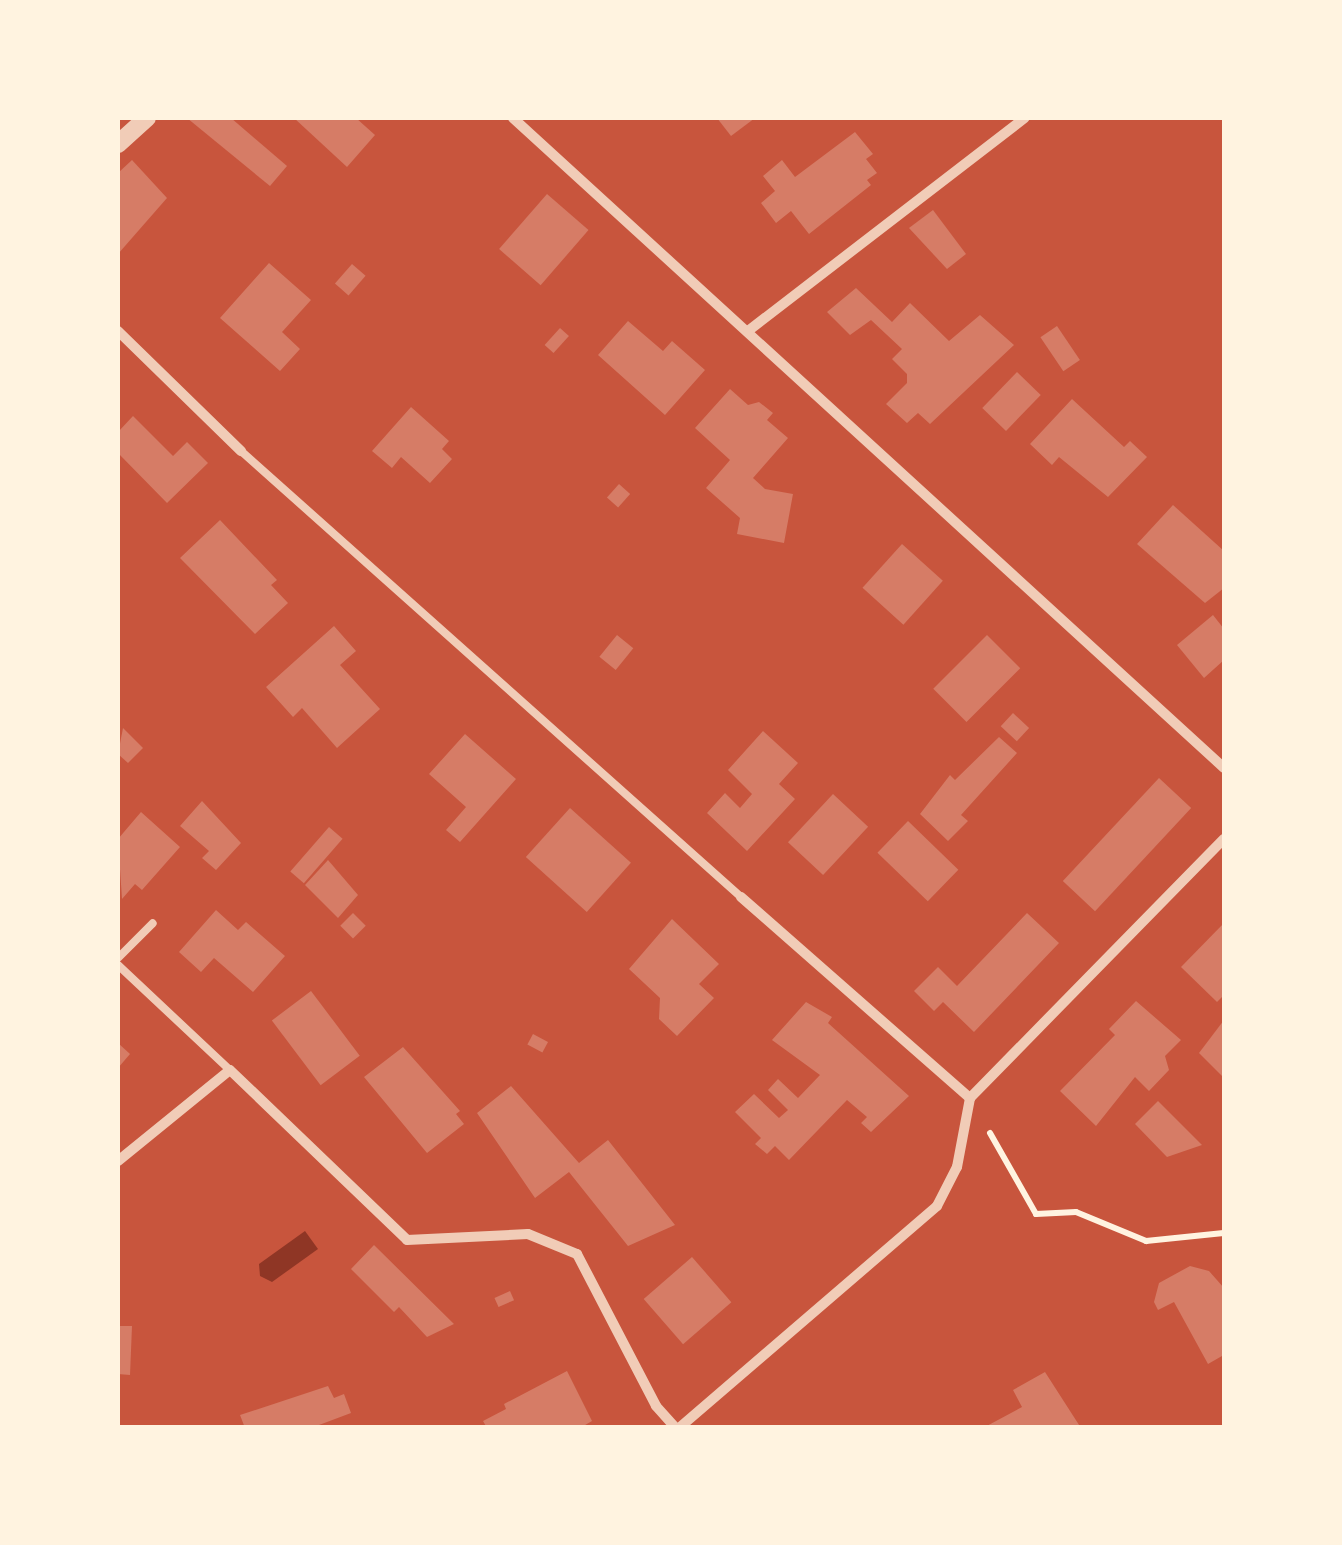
<!DOCTYPE html>
<style>
body{margin:0}
#map{position:relative;width:1342px;height:1545px;overflow:hidden;background:#c8553d;font-family:Lato,sans-serif}
div>[style]{position:absolute}
.water>*{inset:0;background:#8f3625}
.building>*{inset:0;background:#d67c66;transform-origin:0 0}
.path>*{height:6px;margin:-3px;padding:0 3px;transform-origin:3px;border-radius:3px;background:#fff3e0}
.service>*{height:8px;margin:-4px;padding:0 4px;transform-origin:4px;border-radius:4px;background:#f1ccb7}
.minor>*{height:10px;margin:-5px;padding:0 5px;transform-origin:5px;border-radius:5px;background:#f1ccb7}
.tertiary>*{height:18px;margin:-9px;padding:0 9px;transform-origin:9px;border-radius:9px;background:#f1ccb7}
span{translate:-50% -50%;white-space:nowrap;text-align:center;line-height:1.15;-webkit-text-stroke:9px #fff3e0;paint-order:stroke}
.frame{position:absolute;inset:0;border:120px solid #fff3e0;pointer-events:none}
</style>
<div id="map">
<div class="water">
<div style="clip-path:polygon(305px 1231px,318px 1249px,272px 1282px,260px 1276px,259px 1264px)"></div>
</div>
<div class="building">
<div style="clip-path:polygon(187px 118px,231px 118px,287px 166px,270px 186px)"></div>
<div style="clip-path:polygon(294px 118px,356px 118px,375px 135px,347px 167px)"></div>
<div style="clip-path:polygon(717px 118px,755px 118px,731px 136px)"></div>
<div style="clip-path:polygon(855px 132px,873px 154px,866px 159px,877px 173px,867px 180px,871px 185px,809px 234px,791px 211px,776px 223px,761px 203px,775px 191px,763px 176px,782px 160px,795px 177px)"></div>
<div style="clip-path:polygon(132px 160px,167px 198px,118px 254px,118px 173px)"></div>
<div style="left:547px;top:194px;width:55px;height:73px;rotate:41deg"></div>
<div style="clip-path:polygon(933px 210px,966px 254px,947px 269px,909px 228px)"></div>
<div style="clip-path:polygon(269px 263px,311px 300px,282px 332px,300px 349px,280px 371px,220px 318px)"></div>
<div style="left:352px;top:264px;width:18px;height:26px;rotate:41deg"></div>
<div style="clip-path:polygon(856px 288px,892px 322px,910px 303px,949px 341px,980px 315px,1014px 345px,930px 424px,918px 413px,907px 423px,886px 404px,907px 383px,907px 374px,892px 359px,902px 349px,871px 320px,850px 335px,827px 312px)"></div>
<div style="clip-path:polygon(628px 321px,663px 351px,672px 341px,705px 370px,665px 415px,598px 355px)"></div>
<div style="left:1057px;top:326px;width:41px;height:20px;rotate:56deg"></div>
<div style="left:560px;top:328px;width:12px;height:23px;rotate:42deg"></div>
<div style="left:1017px;top:372px;width:33px;height:50px;rotate:44deg"></div>
<div style="clip-path:polygon(730px 389px,748px 405px,759px 402px,773px 413px,767px 420px,788px 438px,753px 478px,765px 489px,793px 494px,784px 543px,737px 534px,740px 518px,706px 488px,730px 460px,695px 428px)"></div>
<div style="clip-path:polygon(1072px 399px,1124px 447px,1130px 441px,1147px 457px,1108px 497px,1059px 457px,1052px 465px,1030px 444px)"></div>
<div style="clip-path:polygon(411px 407px,449px 441px,442px 449px,452px 459px,430px 483px,401px 457px,392px 468px,372px 451px)"></div>
<div style="clip-path:polygon(133px 416px,173px 456px,187px 442px,208px 463px,167px 503px,118px 453px,118px 432px)"></div>
<div style="left:619px;top:484px;width:15px;height:18px;rotate:42deg"></div>
<div style="clip-path:polygon(1173px 505px,1224px 551px,1224px 588px,1205px 603px,1137px 544px)"></div>
<div style="clip-path:polygon(220px 520px,277px 580px,271px 585px,288px 603px,255px 634px,180px 558px)"></div>
<div style="left:902px;top:544px;width:55px;height:59px;rotate:42deg"></div>
<div style="clip-path:polygon(1213px 615px,1224px 629px,1224px 660px,1204px 678px,1177px 645px)"></div>
<div style="clip-path:polygon(334px 626px,356px 651px,340px 665px,380px 709px,337px 748px,302px 708px,293px 717px,266px 687px)"></div>
<div style="left:617px;top:635px;width:21px;height:28px;rotate:39deg"></div>
<div style="left:987px;top:635px;width:47px;height:76px;rotate:45deg"></div>
<div style="left:1013px;top:713px;width:22px;height:18px;rotate:43deg"></div>
<div style="clip-path:polygon(123px 728px,143px 748px,128px 763px,118px 754px)"></div>
<div style="clip-path:polygon(763px 731px,798px 763px,779px 784px,795px 799px,747px 851px,707px 813px,725px 793px,740px 808px,752px 794px,728px 770px)"></div>
<div style="clip-path:polygon(465px 734px,516px 779px,460px 842px,446px 830px,466px 807px,429px 774px)"></div>
<div style="clip-path:polygon(999px 737px,1017px 753px,961px 815px,968px 821px,948px 841px,920px 814px,950px 775px,955px 780px)"></div>
<div style="left:1159px;top:778px;width:44px;height:141px;rotate:43deg"></div>
<div style="left:833px;top:794px;width:48px;height:66px;rotate:43deg"></div>
<div style="clip-path:polygon(202px 801px,241px 843px,216px 870px,202px 858px,209px 851px,180px 826px)"></div>
<div style="left:570px;top:808px;width:82px;height:66px;rotate:42deg"></div>
<div style="clip-path:polygon(141px 812px,180px 847px,142px 890px,135px 884px,122px 899px,118px 839px)"></div>
<div style="left:908px;top:821px;width:70px;height:44px;rotate:44deg"></div>
<div style="left:329px;top:827px;width:18px;height:59px;rotate:41deg"></div>
<div style="clip-path:polygon(328px 860px,358px 895px,338px 918px,305px 885px)"></div>
<div style="clip-path:polygon(216px 910px,238px 930px,246px 922px,285px 956px,253px 992px,214px 958px,201px 972px,179px 952px)"></div>
<div style="left:353px;top:913px;width:18px;height:18px;rotate:45deg"></div>
<div style="clip-path:polygon(1027px 913px,1059px 943px,974px 1032px,943px 1002px,934px 1011px,914px 991px,938px 967px,957px 986px)"></div>
<div style="clip-path:polygon(672px 919px,719px 964px,699px 984px,714px 998px,677px 1036px,659px 1019px,660px 998px,629px 969px)"></div>
<div style="clip-path:polygon(1224px 923px,1224px 995px,1217px 1002px,1181px 967px)"></div>
<div style="left:311px;top:991px;width:81px;height:49px;rotate:53deg"></div>
<div style="clip-path:polygon(1136px 1001px,1181px 1040px,1165px 1056px,1169px 1070px,1149px 1091px,1135px 1077px,1096px 1126px,1060px 1091px,1115px 1035px,1109px 1029px)"></div>
<div style="clip-path:polygon(806px 1002px,832px 1017px,828px 1023px,909px 1096px,871px 1132px,861px 1123px,867px 1117px,847px 1100px,789px 1160px,775px 1146px,767px 1154px,755px 1144px,761px 1138px,735px 1112px,754px 1094px,779px 1118px,788px 1110px,768px 1090px,778px 1079px,798px 1098px,820px 1075px,772px 1040px)"></div>
<div style="clip-path:polygon(1224px 1020px,1224px 1078px,1199px 1053px)"></div>
<div style="left:533px;top:1034px;width:17px;height:12px;rotate:28deg"></div>
<div style="clip-path:polygon(118px 1043px,130px 1054px,118px 1068px)"></div>
<div style="clip-path:polygon(403px 1047px,460px 1111px,456px 1114px,464px 1124px,427px 1153px,364px 1077px)"></div>
<div style="clip-path:polygon(511px 1086px,579px 1163px,608px 1140px,675px 1225px,628px 1246px,569px 1172px,535px 1198px,477px 1113px)"></div>
<div style="clip-path:polygon(1158px 1101px,1202px 1145px,1167px 1157px,1135px 1124px)"></div>
<div style="clip-path:polygon(374px 1245px,454px 1324px,427px 1337px,399px 1307px,394px 1312px,351px 1269px)"></div>
<div style="left:692px;top:1257px;width:60px;height:64px;rotate:49deg"></div>
<div style="clip-path:polygon(1190px 1266px,1209px 1271px,1224px 1288px,1224px 1361px,1222px 1356px,1208px 1364px,1174px 1302px,1158px 1310px,1154px 1302px,1159px 1283px)"></div>
<div style="left:510px;top:1291px;width:10px;height:17px;rotate:66deg"></div>
<div style="clip-path:polygon(118px 1326px,132px 1326px,130px 1375px,118px 1374px)"></div>
<div style="clip-path:polygon(567px 1371px,592px 1421px,580px 1428px,487px 1428px,483px 1421px,506px 1409px,504px 1404px)"></div>
<div style="clip-path:polygon(1045px 1372px,1081px 1428px,983px 1428px,1022px 1407px,1013px 1390px)"></div>
<div style="clip-path:polygon(328px 1386px,334px 1398px,344px 1394px,351px 1413px,311px 1428px,245px 1428px,240px 1415px)"></div>
</div>
<div class="path">
<div style="left:990px;top:1133px;width:93px;rotate:60.4deg"></div>
<div style="left:1036px;top:1214px;width:40px;rotate:-2.9deg"></div>
<div style="left:1076px;top:1212px;width:76px;rotate:22.5deg"></div>
<div style="left:1146px;top:1241px;width:78px;rotate:-5.9deg"></div>
</div>
<div class="service">
<div style="left:241px;top:451px;width:670px;rotate:41.73deg"></div>
<div style="left:118px;top:958px;width:49px;rotate:-45deg"></div>
<div style="left:118px;top:965px;width:154px;rotate:43.2deg"></div>
</div>
<div class="minor">
<div style="left:513px;top:118px;width:963px;rotate:42.43deg"></div>
<div style="left:118px;top:331px;width:172px;rotate:44.3deg"></div>
<div style="left:748px;top:331px;width:349px;rotate:-37.6deg"></div>
<div style="left:741px;top:897px;width:305px;rotate:41.3deg"></div>
<div style="left:118px;top:1161px;width:144px;rotate:-39.1deg"></div>
<div style="left:230px;top:1070px;width:245px;rotate:43.8deg"></div>
<div style="left:407px;top:1240px;width:121px;rotate:-2.8deg"></div>
<div style="left:528px;top:1234px;width:53px;rotate:22.2deg"></div>
<div style="left:577px;top:1254px;width:171px;rotate:62.5deg"></div>
<div style="left:656px;top:1406px;width:30px;rotate:48deg"></div>
<div style="left:679px;top:1428px;width:340px;rotate:-40.7deg"></div>
<div style="left:937px;top:1206px;width:44px;rotate:-62.9deg"></div>
<div style="left:957px;top:1167px;width:70px;rotate:-79.3deg"></div>
<div style="left:970px;top:1098px;width:363px;rotate:-45.6deg"></div>
</div>
<div class="tertiary">
<div style="left:118px;top:144px;width:39px;rotate:-42deg"></div>
</div>
<div class="frame"></div>
</div>
